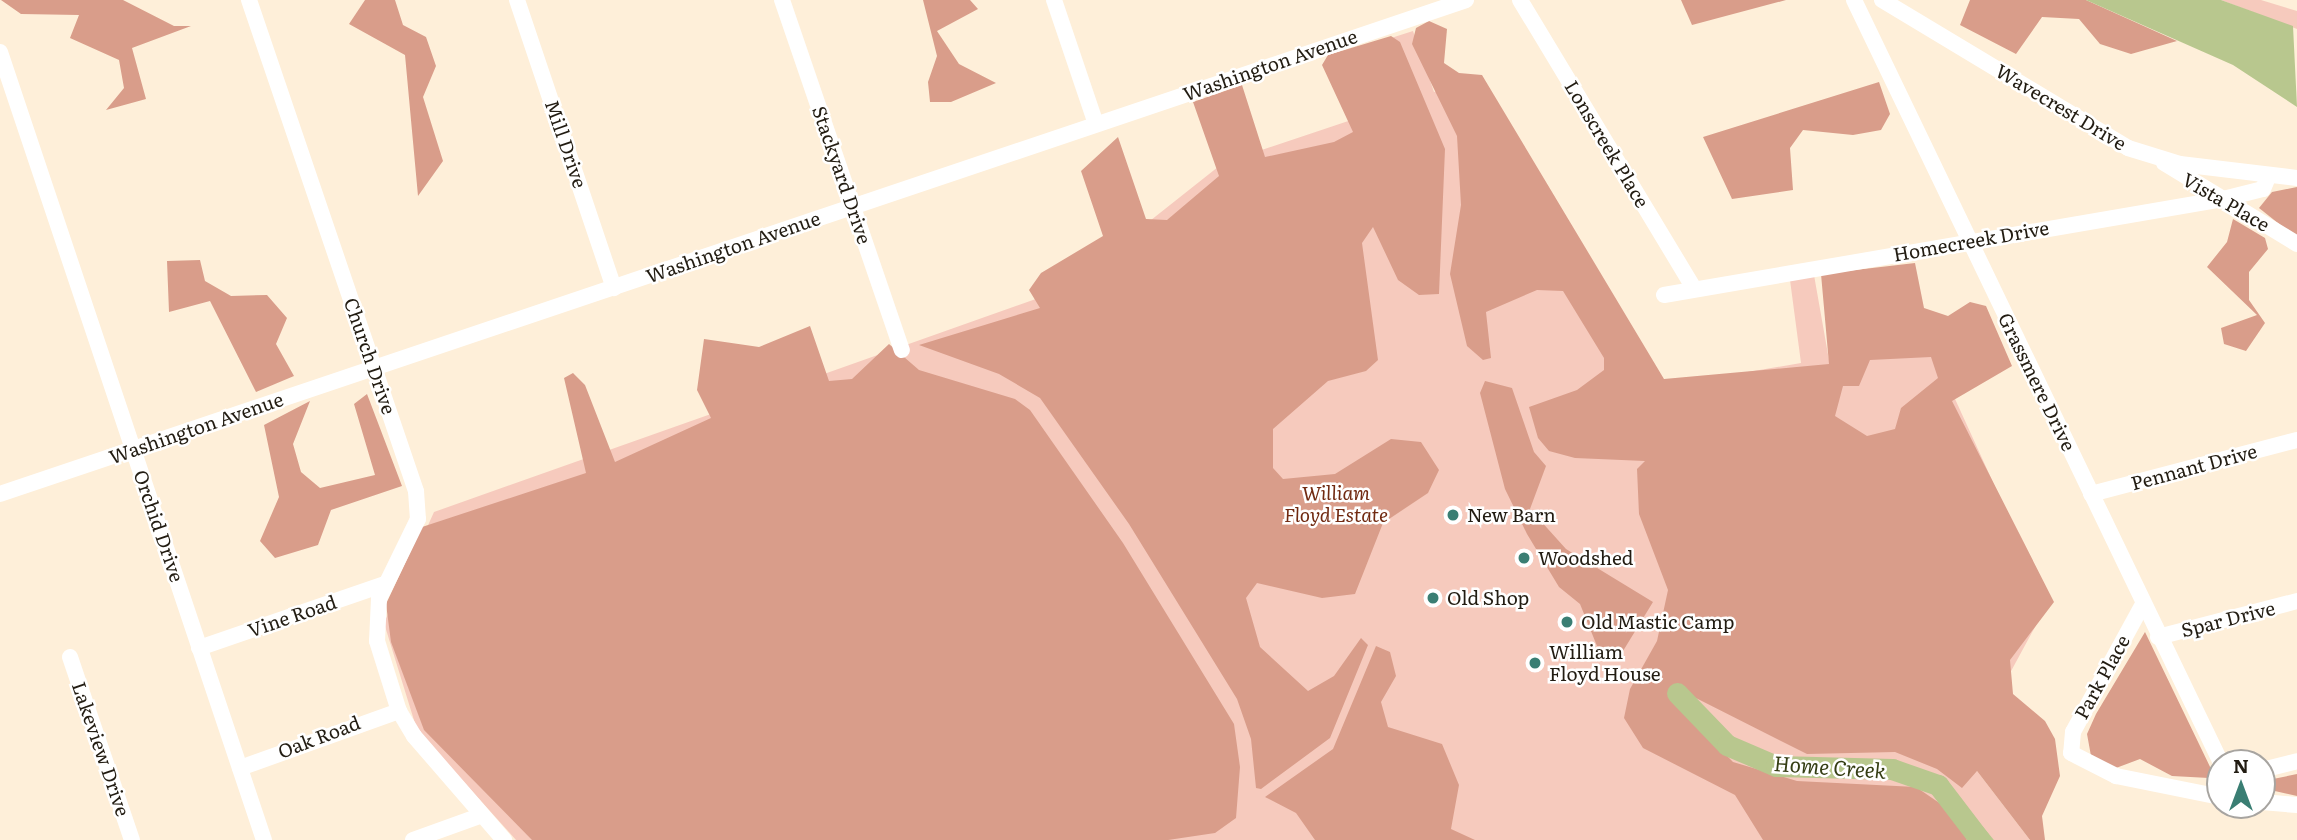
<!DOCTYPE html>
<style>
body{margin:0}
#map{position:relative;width:2297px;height:840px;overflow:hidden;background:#feefd9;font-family:Literata,serif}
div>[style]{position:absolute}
.green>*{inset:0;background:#f6cabd}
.forest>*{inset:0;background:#d99d8a}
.water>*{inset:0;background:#b8c78e}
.river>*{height:21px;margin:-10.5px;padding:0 10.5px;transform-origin:10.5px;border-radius:10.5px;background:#b8c78e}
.minor>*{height:16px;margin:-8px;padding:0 8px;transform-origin:8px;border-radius:8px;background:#fff}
.dots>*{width:19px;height:19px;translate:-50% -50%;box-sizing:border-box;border:4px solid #fff;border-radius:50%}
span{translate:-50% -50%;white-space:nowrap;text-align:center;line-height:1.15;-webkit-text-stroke:5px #fff;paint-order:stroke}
.street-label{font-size:19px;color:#221c12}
.park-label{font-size:19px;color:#712a11;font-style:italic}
.poi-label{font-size:19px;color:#221c12}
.left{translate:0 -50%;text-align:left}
.water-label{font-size:21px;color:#353e14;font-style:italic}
.north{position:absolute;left:2206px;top:749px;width:70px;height:70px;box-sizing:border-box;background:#fff;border:2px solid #a7a4a0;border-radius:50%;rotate:0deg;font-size:19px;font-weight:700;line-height:28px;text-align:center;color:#221c12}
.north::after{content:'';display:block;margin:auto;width:24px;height:32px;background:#3a7e73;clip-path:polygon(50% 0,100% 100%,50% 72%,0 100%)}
</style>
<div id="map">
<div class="green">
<div style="clip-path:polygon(2221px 0,2261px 0,2297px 11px,2297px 29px)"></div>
<div style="clip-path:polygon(1413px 31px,1434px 92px,1473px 80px,1660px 387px,1801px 363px,1790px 280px,1814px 275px,1829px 360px,1935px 355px,2048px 603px,1952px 780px,1977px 771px,2030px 840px,1994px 840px,1949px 799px,1975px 840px,516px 840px,417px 730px,384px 623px,434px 512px,1064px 289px,1223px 163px,1408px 101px,1388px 39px)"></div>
</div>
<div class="forest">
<div style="clip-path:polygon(1px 0,123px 0,174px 26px,191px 26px,132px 48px,146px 99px,106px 110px,124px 88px,119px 60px,70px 38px,79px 15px,21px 14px)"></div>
<div style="clip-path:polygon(365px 0,395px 0,403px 25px,426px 37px,436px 66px,423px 97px,443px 161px,418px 196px,405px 55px,349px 24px)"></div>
<div style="clip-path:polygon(923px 0,970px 0,978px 9px,937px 31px,959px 64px,996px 83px,951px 102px,930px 102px,928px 82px,937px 56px)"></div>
<div style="clip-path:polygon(1681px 0,1786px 0,1692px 25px)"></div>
<div style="clip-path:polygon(1970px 0,2086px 0,2177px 41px,2131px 54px,2100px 44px,2079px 19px,2042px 17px,2016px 54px,1960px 25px)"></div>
<div style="clip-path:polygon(evenodd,1429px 21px,1447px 29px,1444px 63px,1459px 73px,1482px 75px,1664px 379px,1829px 364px,1821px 274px,1915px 263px,1924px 308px,1948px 316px,1970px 302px,1986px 306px,2012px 366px,1952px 401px,2054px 602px,2010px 660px,2013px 694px,2045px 721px,2055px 739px,2060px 776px,2042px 816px,2045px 840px,2030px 840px,1977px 771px,1962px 788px,1937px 769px,1895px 752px,1807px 754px,1688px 694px,1679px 707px,1733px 762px,1797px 781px,1916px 787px,1954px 813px,1967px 840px,1763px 840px,1735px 795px,1643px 748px,1624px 718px,1630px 689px,1657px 641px,1668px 590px,1639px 514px,1637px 469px,1645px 461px,1575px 458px,1549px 451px,1538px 438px,1529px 407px,1577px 390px,1604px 370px,1604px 358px,1563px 291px,1537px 290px,1486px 312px,1491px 358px,1483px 360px,1467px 346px,1450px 274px,1461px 205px,1457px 136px,1412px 44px,1416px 28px,1429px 21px,1931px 357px,1938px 378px,1901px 408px,1895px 429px,1867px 436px,1835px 416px,1843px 386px,1859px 386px,1870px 360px,1931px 357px)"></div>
<div style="clip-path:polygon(1391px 36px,1400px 42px,1445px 149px,1439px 294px,1419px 295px,1398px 280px,1373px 227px,1362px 243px,1378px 360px,1366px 371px,1328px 381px,1273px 429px,1273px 468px,1283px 479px,1335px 474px,1391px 439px,1421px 442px,1439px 470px,1428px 493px,1383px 523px,1355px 594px,1322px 598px,1257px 583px,1246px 598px,1260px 647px,1308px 691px,1334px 676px,1361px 638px,1368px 645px,1330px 738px,1261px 789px,1256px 788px,1251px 739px,1237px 699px,1129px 524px,1040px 398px,999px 374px,919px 345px,1040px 308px,1029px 290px,1041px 273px,1103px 236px,1081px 171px,1118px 137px,1146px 219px,1167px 220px,1219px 176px,1193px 102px,1242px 85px,1265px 157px,1334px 142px,1353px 132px,1322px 65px,1328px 55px)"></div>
<div style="clip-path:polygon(1879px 82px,1890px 114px,1881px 130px,1853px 135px,1803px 130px,1790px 148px,1793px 190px,1732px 199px,1703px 137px)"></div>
<div style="clip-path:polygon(2297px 187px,2297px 238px,2259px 208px,2272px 192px)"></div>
<div style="clip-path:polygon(2233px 219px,2265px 238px,2268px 249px,2249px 272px,2249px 300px,2265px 323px,2246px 351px,2224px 344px,2221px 328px,2257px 315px,2207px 267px,2227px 242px)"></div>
<div style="clip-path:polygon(200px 260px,205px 281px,231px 296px,267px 295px,287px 318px,276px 344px,294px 376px,256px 392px,210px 301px,169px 312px,167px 261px)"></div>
<div style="clip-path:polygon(810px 326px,829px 381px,852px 379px,889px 344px,919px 370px,1015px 399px,1030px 410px,1123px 543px,1234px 724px,1240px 767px,1236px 818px,1215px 833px,1168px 840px,532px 840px,424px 730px,391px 642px,386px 604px,422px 527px,586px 473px,564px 378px,573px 373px,585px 385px,615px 462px,711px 418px,697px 390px,704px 339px,759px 347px)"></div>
<div style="clip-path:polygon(1485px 381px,1512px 388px,1534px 452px,1546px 466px,1530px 509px,1566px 549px,1653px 602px,1623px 651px,1597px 646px,1580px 604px,1559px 587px,1527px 534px,1505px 489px,1480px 393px)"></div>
<div style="clip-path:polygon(367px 394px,402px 486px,331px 510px,318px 545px,275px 558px,260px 541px,279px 497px,264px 425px,310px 401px,293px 444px,301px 472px,320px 488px,375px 475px,354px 404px)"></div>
<div style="clip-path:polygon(2145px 632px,2213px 773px,2209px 778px,2172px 776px,2140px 759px,2116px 768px,2091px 756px,2087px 734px,2096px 714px)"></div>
<div style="clip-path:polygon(1376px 646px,1390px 652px,1396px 676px,1381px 702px,1388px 727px,1442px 744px,1459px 785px,1451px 829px,1475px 840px,1315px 840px,1296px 813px,1265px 797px,1333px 749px)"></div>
<div style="clip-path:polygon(2297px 774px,2297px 796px,2266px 789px,2273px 779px)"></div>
</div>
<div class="water">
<div style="clip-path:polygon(2086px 0,2221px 0,2293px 26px,2297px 107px,2233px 65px)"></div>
<div style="clip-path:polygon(1948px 797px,1966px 807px,1994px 840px,1968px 840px)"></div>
</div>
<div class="river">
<div style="left:1677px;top:693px;width:72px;rotate:46.1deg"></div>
<div style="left:1727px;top:745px;width:53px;rotate:23.2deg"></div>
<div style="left:1776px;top:766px;width:116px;rotate:1.5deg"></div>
<div style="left:1892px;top:769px;width:49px;rotate:19.2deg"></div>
<div style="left:1938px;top:785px;width:69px;rotate:52.6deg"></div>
</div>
<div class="minor">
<div style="left:249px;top:0;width:519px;rotate:71.22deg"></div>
<div style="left:416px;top:491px;width:28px;rotate:86deg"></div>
<div style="left:418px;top:519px;width:89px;rotate:116deg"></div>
<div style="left:379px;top:599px;width:42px;rotate:92.7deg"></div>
<div style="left:377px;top:641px;width:73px;rotate:72.6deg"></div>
<div style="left:399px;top:711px;width:29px;rotate:59deg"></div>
<div style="left:414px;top:736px;width:138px;rotate:49.1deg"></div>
<div style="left:517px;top:0;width:304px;rotate:71.4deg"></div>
<div style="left:782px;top:0;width:370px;rotate:71.1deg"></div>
<div style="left:1054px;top:0;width:131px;rotate:71.3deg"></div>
<div style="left:1520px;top:0;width:337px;rotate:58.9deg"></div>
<div style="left:1854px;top:0;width:847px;rotate:64.31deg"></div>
<div style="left:1882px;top:0;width:287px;rotate:31deg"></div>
<div style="left:2128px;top:148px;width:54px;rotate:17.1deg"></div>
<div style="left:2180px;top:164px;width:118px;rotate:6.8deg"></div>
<div style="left:0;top:52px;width:831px;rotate:71.48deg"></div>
<div style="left:2164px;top:163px;width:156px;rotate:31.3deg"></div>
<div style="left:1664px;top:295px;width:567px;rotate:-9.74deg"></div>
<div style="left:2223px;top:199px;width:41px;rotate:-14deg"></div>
<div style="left:2263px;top:189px;width:15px;rotate:-67deg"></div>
<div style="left:0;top:494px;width:1547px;rotate:-18.62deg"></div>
<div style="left:2091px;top:494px;width:213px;rotate:-14.7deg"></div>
<div style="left:2143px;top:604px;width:146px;rotate:118.7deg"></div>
<div style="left:2073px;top:732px;width:21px;rotate:95deg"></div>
<div style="left:2071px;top:753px;width:51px;rotate:27.1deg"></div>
<div style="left:2116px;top:776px;width:106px;rotate:11.4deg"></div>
<div style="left:2158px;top:637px;width:144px;rotate:-14.5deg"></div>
<div style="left:199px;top:648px;width:197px;rotate:-19deg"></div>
<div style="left:70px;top:657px;width:193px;rotate:71.3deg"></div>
<div style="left:240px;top:768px;width:169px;rotate:-19.7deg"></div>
<div style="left:2262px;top:770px;width:36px;rotate:-14deg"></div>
<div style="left:2262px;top:802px;width:35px;rotate:5deg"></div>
<div style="left:413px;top:840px;width:73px;rotate:-19.9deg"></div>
</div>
<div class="dots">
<div style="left:1453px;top:515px;background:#3a7e73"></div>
<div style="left:1524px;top:558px;background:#3a7e73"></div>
<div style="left:1433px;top:598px;background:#3a7e73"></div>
<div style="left:1567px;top:622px;background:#3a7e73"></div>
<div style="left:1535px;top:663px;background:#3a7e73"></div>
</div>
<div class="street-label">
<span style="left:1270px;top:65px;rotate:-19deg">Washington Avenue</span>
<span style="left:2061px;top:107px;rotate:31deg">Wavecrest Drive</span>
<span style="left:566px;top:144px;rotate:71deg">Mill Drive</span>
<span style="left:1607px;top:144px;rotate:59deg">Lonscreek Place</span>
<span style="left:842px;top:175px;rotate:71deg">Stackyard Drive</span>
<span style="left:2226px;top:202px;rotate:30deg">Vista Place</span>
<span style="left:1971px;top:241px;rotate:-10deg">Homecreek Drive</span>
<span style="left:733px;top:247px;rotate:-19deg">Washington Avenue</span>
<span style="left:370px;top:356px;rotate:71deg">Church Drive</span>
<span style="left:2037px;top:382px;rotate:64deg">Grassmere Drive</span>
<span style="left:196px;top:428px;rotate:-19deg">Washington Avenue</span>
<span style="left:2194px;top:467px;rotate:-15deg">Pennant Drive</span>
<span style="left:159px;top:526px;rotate:71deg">Orchid Drive</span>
<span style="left:292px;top:616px;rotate:-19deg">Vine Road</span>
<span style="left:2228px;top:619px;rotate:-14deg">Spar Drive</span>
<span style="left:2102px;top:677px;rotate:-61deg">Park Place</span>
<span style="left:319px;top:737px;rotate:-21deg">Oak Road</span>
<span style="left:101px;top:749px;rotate:71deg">Lakeview Drive</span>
</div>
<div class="park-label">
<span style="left:1336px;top:504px">William<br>Floyd Estate</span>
</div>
<div class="poi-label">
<span class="left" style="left:1467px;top:515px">New Barn</span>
<span class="left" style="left:1538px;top:558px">Woodshed</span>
<span class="left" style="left:1447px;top:598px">Old Shop</span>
<span class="left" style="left:1581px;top:622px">Old Mastic Camp</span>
<span class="left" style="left:1549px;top:663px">William<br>Floyd House</span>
</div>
<div class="water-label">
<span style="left:1830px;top:766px;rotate:4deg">Home Creek</span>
</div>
<div class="north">N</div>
</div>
